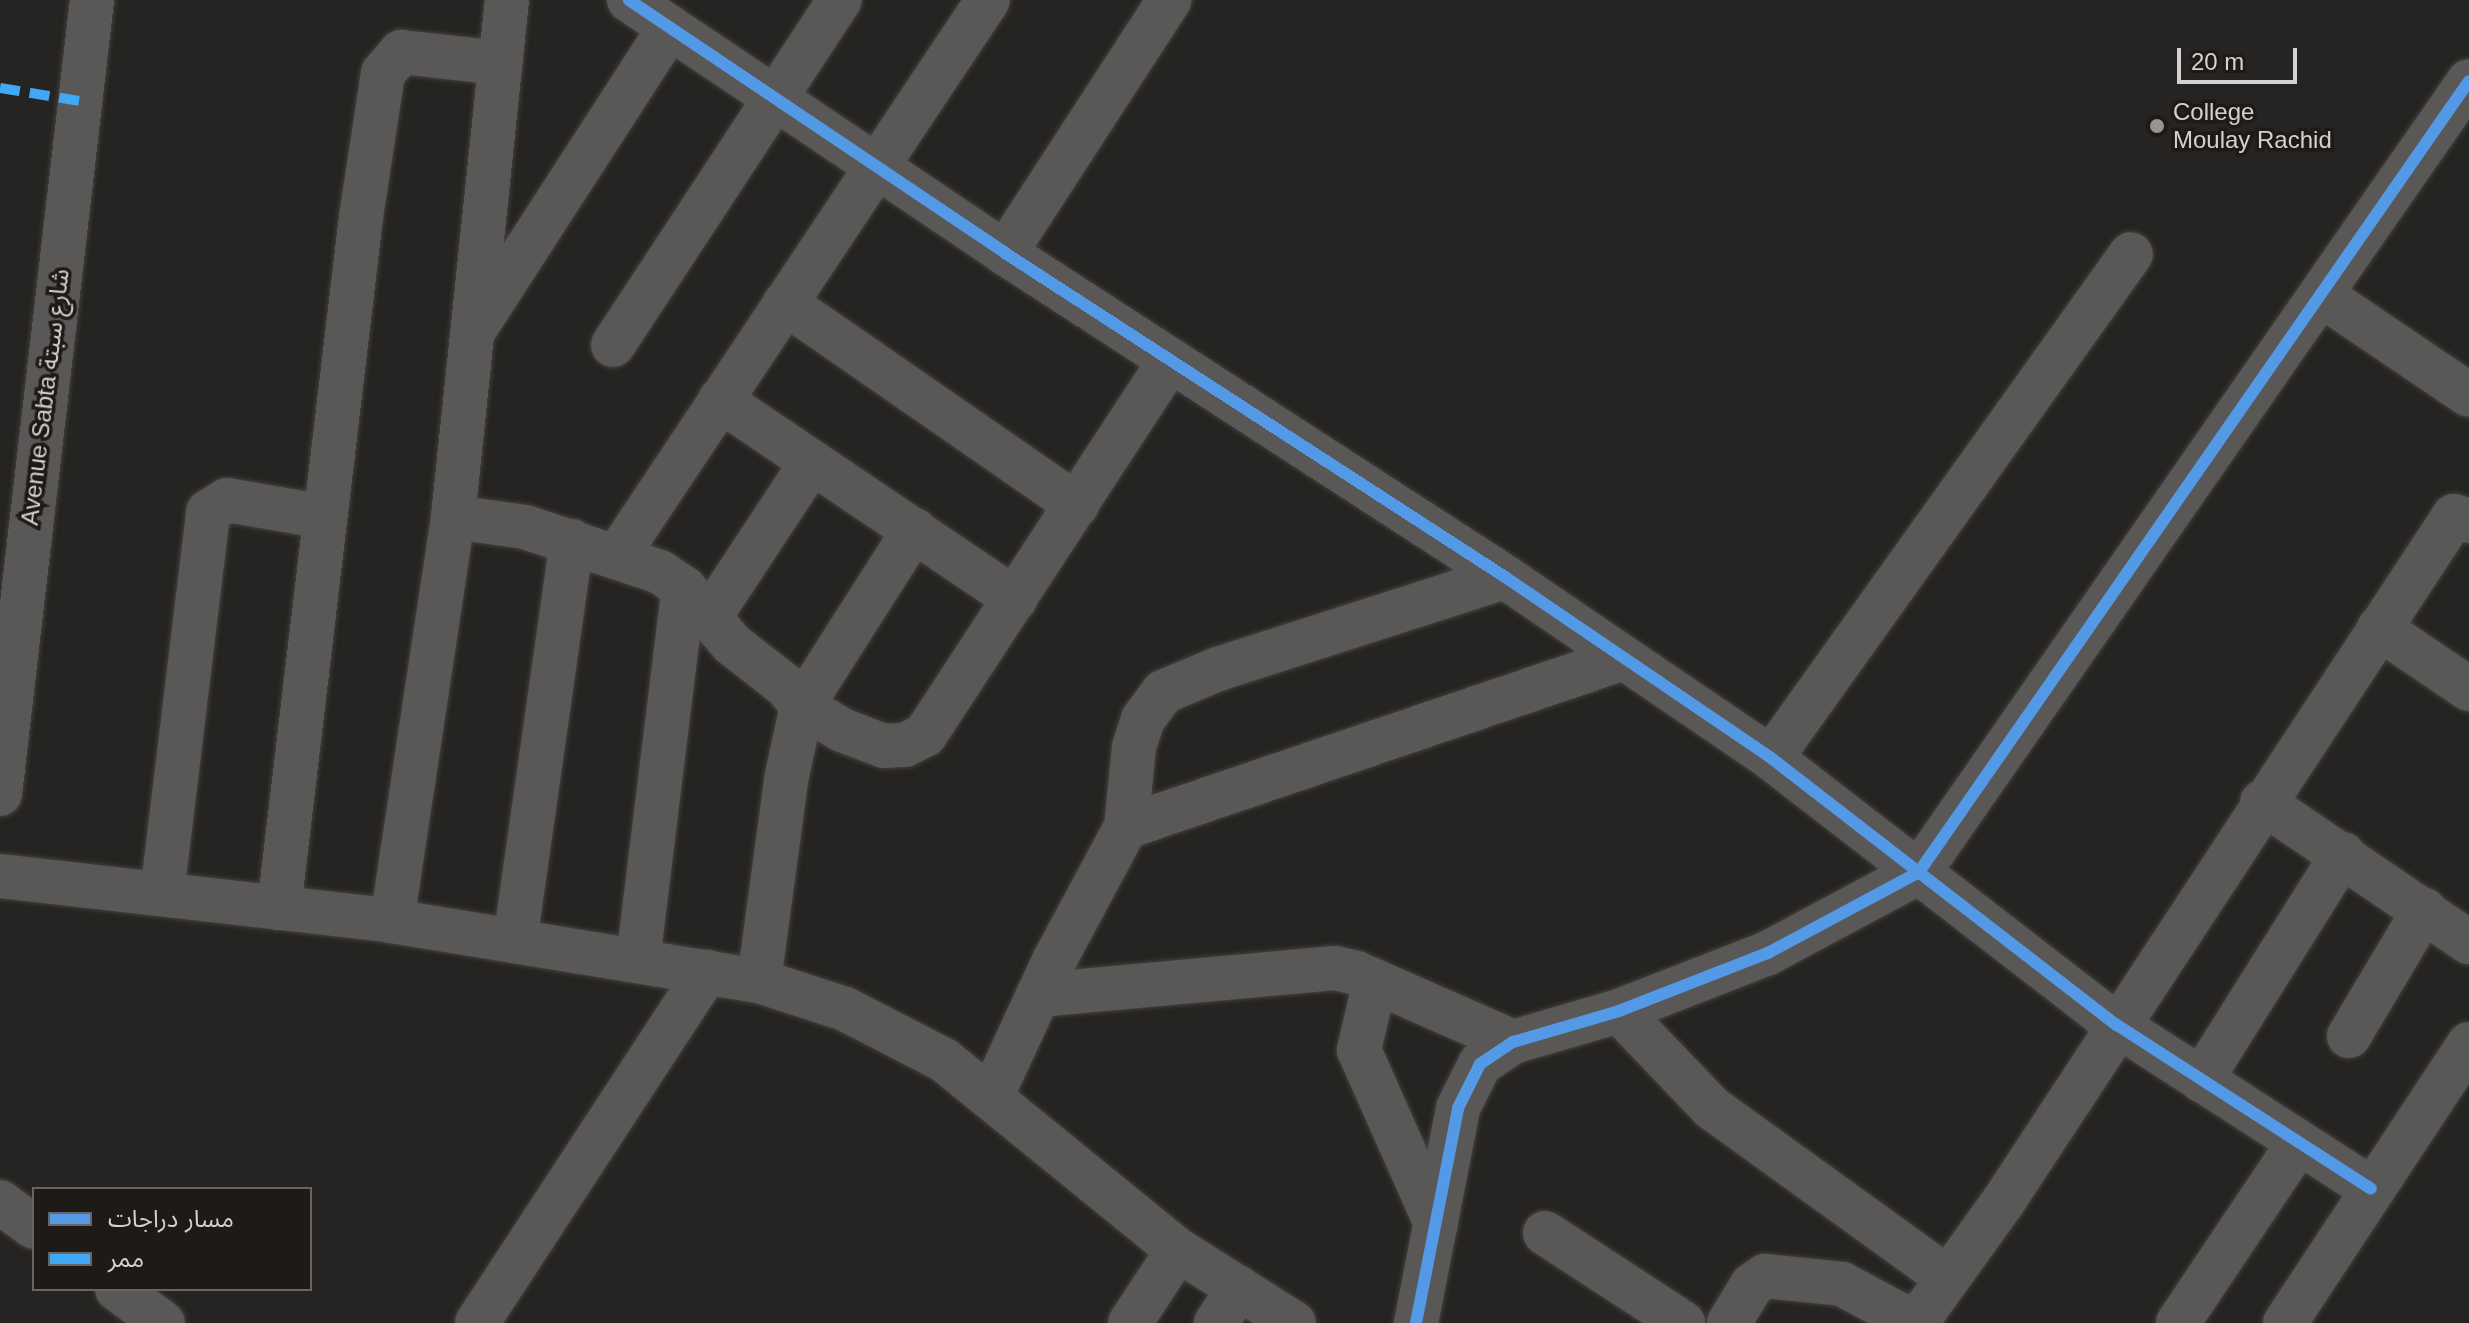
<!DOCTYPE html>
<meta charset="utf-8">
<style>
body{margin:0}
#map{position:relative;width:2469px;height:1323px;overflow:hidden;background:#262422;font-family:Helvetica,"Noto Sans Arabic",sans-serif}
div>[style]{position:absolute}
.roads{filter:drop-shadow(0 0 2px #42403f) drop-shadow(0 0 2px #42403f)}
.minor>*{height:44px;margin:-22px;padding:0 22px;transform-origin:22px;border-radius:22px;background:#595857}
.quiet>*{height:10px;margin-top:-5px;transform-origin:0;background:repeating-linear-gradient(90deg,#3fa9f5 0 20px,transparent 0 30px)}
.cycleway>*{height:12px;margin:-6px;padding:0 6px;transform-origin:6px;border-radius:6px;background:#5399e6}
.dots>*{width:22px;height:22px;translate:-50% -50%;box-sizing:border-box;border:4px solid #1e1a18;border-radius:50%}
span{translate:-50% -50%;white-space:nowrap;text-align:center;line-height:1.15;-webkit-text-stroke:7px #1e1a18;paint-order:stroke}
.poi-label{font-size:24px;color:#d4d2d1}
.left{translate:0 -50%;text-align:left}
.street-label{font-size:24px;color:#d4d2d1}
.legend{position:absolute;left:32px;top:1187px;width:280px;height:104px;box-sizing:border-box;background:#1e1a18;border:2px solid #676462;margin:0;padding:10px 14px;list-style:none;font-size:24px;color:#d4d2d1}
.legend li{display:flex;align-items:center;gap:16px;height:40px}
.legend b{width:40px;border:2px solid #676462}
.scale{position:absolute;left:2177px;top:48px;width:120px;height:36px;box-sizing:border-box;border:4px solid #d4d2d1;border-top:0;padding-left:10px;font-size:24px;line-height:28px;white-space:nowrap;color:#d4d2d1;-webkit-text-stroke:6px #1e1a18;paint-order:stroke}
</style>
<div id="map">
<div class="roads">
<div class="minor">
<div style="left:629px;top:0;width:453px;rotate:33.9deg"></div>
<div style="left:1005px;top:253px;width:596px;rotate:32.94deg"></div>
<div style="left:1505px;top:577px;width:322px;rotate:34.2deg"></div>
<div style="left:1771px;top:758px;width:437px;rotate:37.7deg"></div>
<div style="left:2117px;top:1025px;width:302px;rotate:32.8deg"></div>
<div style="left:1005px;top:253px;width:302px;rotate:-57deg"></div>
<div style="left:2323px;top:296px;width:176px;rotate:34.1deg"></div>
<div style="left:785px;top:303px;width:355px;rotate:34.7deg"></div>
<div style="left:476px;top:327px;width:357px;rotate:-57.1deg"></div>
<div style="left:613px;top:345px;width:413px;rotate:-56.7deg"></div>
<div style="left:720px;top:400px;width:356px;rotate:34deg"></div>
<div style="left:453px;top:517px;width:73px;rotate:7.9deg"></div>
<div style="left:525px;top:527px;width:142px;rotate:18.4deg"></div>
<div style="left:660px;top:572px;width:29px;rotate:34deg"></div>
<div style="left:684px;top:588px;width:74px;rotate:49.4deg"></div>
<div style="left:732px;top:644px;width:68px;rotate:37.9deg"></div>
<div style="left:786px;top:686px;width:26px;rotate:51deg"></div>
<div style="left:802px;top:706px;width:209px;rotate:-57.5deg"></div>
<div style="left:617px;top:556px;width:668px;rotate:-56.29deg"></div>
<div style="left:709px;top:618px;width:187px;rotate:-56.6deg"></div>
<div style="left:2379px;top:628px;width:109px;rotate:34.1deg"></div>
<div style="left:1771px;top:758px;width:619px;rotate:-54.46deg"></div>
<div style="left:0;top:794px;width:799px;rotate:-83.39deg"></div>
<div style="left:2262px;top:802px;width:250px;rotate:34.1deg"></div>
<div style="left:1126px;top:827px;width:523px;rotate:-18.75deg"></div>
<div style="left:0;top:876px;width:395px;rotate:6.5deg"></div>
<div style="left:392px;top:921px;width:372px;rotate:9.3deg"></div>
<div style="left:759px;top:981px;width:90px;rotate:18deg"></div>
<div style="left:845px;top:1009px;width:111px;rotate:27.3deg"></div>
<div style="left:944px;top:1060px;width:301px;rotate:39.1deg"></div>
<div style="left:1178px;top:1250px;width:137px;rotate:32.2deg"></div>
<div style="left:162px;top:894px;width:385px;rotate:-83.1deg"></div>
<div style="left:208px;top:512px;width:22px;rotate:-32deg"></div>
<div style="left:227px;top:500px;width:99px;rotate:9.8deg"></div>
<div style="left:279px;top:908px;width:696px;rotate:-83.23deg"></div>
<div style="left:361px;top:217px;width:146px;rotate:-81.3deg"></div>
<div style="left:383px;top:73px;width:28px;rotate:-49deg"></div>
<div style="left:401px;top:52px;width:100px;rotate:6.3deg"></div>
<div style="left:392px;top:921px;width:409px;rotate:-81.4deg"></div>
<div style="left:453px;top:517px;width:520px;rotate:-84.04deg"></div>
<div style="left:515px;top:941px;width:404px;rotate:-81.9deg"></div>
<div style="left:638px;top:960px;width:375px;rotate:-83deg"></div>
<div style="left:759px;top:981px;width:203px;rotate:-82.3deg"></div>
<div style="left:786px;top:780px;width:76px;rotate:-77.8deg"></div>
<div style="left:802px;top:706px;width:47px;rotate:31deg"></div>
<div style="left:842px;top:730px;width:45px;rotate:20.9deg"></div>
<div style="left:884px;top:746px;width:21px;rotate:-3deg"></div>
<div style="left:905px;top:745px;width:22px;rotate:-27deg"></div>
<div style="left:925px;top:735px;width:447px;rotate:-56.8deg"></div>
<div style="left:1375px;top:981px;width:71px;rotate:103.1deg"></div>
<div style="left:1359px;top:1050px;width:190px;rotate:66.1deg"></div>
<div style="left:1038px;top:995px;width:298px;rotate:-5.2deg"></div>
<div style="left:1335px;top:968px;width:22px;rotate:13deg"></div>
<div style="left:1356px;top:973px;width:171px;rotate:23.7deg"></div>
<div style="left:1619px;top:1011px;width:134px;rotate:46.2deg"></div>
<div style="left:1712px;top:1108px;width:291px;rotate:35.8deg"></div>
<div style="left:2349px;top:1036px;width:147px;rotate:-59.2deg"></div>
<div style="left:2201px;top:1080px;width:267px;rotate:-57.9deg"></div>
<div style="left:992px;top:1095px;width:148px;rotate:-65.2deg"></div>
<div style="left:1054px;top:961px;width:152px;rotate:-61.8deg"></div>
<div style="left:1126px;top:827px;width:80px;rotate:-84.3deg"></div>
<div style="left:1134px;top:747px;width:29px;rotate:-72deg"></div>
<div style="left:1143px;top:719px;width:34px;rotate:-53deg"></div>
<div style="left:1163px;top:692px;width:60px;rotate:-22.7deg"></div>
<div style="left:1218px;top:669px;width:301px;rotate:-17.8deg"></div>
<div style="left:0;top:1202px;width:42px;rotate:36.3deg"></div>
<div style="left:1545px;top:1233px;width:165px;rotate:33.1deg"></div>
<div style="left:117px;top:1289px;width:57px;rotate:36.5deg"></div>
<div style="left:477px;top:1323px;width:420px;rotate:-56.8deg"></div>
<div style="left:1130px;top:1323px;width:87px;rotate:-56.7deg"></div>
<div style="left:1216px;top:1323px;width:42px;rotate:-56.7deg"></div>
<div style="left:1416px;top:1323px;width:219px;rotate:-78.9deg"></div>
<div style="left:1458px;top:1108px;width:49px;rotate:-63.4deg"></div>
<div style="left:1480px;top:1064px;width:40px;rotate:-34deg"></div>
<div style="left:1513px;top:1042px;width:110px;rotate:-16.3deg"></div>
<div style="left:1619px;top:1011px;width:160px;rotate:-21.3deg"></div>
<div style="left:1768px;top:953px;width:171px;rotate:-28.2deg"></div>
<div style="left:1919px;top:872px;width:963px;rotate:-55.19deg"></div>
<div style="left:1729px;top:1323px;width:44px;rotate:-58.8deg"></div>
<div style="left:1752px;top:1285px;width:16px;rotate:-35deg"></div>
<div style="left:1765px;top:1276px;width:77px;rotate:5.9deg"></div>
<div style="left:1842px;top:1284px;width:76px;rotate:28.2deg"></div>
<div style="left:1909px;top:1320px;width:20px;rotate:-33deg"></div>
<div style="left:1926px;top:1309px;width:132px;rotate:-54.3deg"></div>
<div style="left:2003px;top:1202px;width:821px;rotate:-56.68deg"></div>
<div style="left:2454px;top:516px;width:16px;rotate:18deg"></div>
<div style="left:2178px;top:1323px;width:216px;rotate:-56.2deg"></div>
<div style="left:2285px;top:1323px;width:334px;rotate:-56.6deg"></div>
</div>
</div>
<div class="quiet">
<div style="left:0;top:88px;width:80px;rotate:9.3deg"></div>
</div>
<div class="cycleway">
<div style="left:629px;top:0;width:453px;rotate:33.9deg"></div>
<div style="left:1005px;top:253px;width:596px;rotate:32.94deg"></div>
<div style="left:1505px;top:577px;width:322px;rotate:34.2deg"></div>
<div style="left:1771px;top:758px;width:437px;rotate:37.7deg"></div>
<div style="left:2117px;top:1025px;width:302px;rotate:32.8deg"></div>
<div style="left:1416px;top:1323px;width:219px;rotate:-78.9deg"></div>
<div style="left:1458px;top:1108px;width:49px;rotate:-63.4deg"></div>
<div style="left:1480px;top:1064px;width:40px;rotate:-34deg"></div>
<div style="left:1513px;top:1042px;width:110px;rotate:-16.3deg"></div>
<div style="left:1619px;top:1011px;width:160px;rotate:-21.3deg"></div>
<div style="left:1768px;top:953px;width:171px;rotate:-28.2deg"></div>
<div style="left:1919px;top:872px;width:963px;rotate:-55.19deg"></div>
</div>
<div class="dots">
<div style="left:2157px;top:126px;background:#979594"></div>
</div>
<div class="poi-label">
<span class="left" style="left:2173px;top:126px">College<br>Moulay Rachid</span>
</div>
<div class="street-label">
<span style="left:45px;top:397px;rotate:-83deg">Avenue Sabta شارع سبتة</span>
</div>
<ul class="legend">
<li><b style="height:10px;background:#5399e6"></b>مسار دراجات</li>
<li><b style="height:10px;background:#3fa9f5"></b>ممر</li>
</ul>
<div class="scale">20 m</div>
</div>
